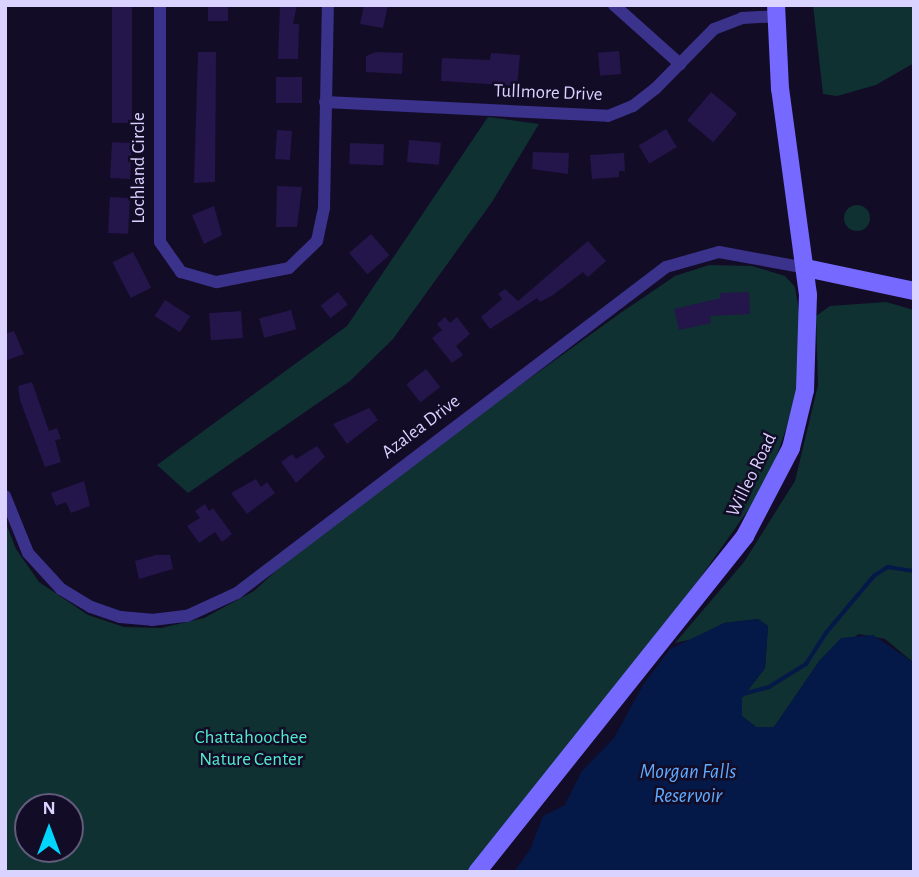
<!DOCTYPE html>
<style>
body{margin:0}
#map{position:relative;width:919px;height:877px;overflow:hidden;background:#120c27;font-family:"Alegreya Sans",sans-serif}
div>[style]{position:absolute}
.green>*{inset:0;background:#0f3131}
.round{border-radius:50%}
.water>*{inset:0;background:#041948}
.stream>*{height:3.5px;margin:-1.75px;padding:0 1.75px;transform-origin:1.75px;border-radius:1.75px;background:#041948}
.building>*{inset:0;background:#24164a;transform-origin:0 0}
.street>*{height:12px;margin:-6px;padding:0 6px;transform-origin:6px;border-radius:6px;background:#3b328b}
.secondary>*{height:18px;margin:-9px;padding:0 9px;transform-origin:9px;border-radius:9px;background:#7669ff}
span{translate:-50% -50%;white-space:nowrap;text-align:center;line-height:1.15;-webkit-text-stroke:5px #120c27;paint-order:stroke}
.street-label{font-size:19px;color:#dad2ff}
.park-label{font-size:19px;color:#51ecce}
.water-label{font-size:21px;color:#60acff;font-style:italic}
.frame{position:absolute;inset:0;border:7px solid #dad2ff;pointer-events:none}
.north{position:absolute;left:14px;top:793px;width:70px;height:70px;box-sizing:border-box;background:#120c27;border:2px solid #625b7d;border-radius:50%;rotate:0deg;font-size:19px;font-weight:700;line-height:28px;text-align:center;color:#dad2ff}
.north::after{content:'';display:block;margin:auto;width:24px;height:32px;background:#00d5fd;clip-path:polygon(50% 0,100% 100%,50% 72%,0 100%)}
</style>
<div id="map">
<div class="green">
<div style="clip-path:polygon(813px 5px,914px 5px,914px 63px,876px 85px,837px 96px,823px 94px)"></div>
<div style="clip-path:polygon(488px 117px,539px 124px,492px 202px,393px 339px,350px 381px,188px 493px,157px 465px,347px 326px)"></div>
<div class="round" style="left:844px;top:205px;width:26px;height:26px"></div>
<div style="clip-path:polygon(evenodd,709px 265px,752px 266px,785px 276px,795px 287px,802px 331px,796px 399px,768px 482px,700px 578px,471px 872px,5px 872px,5px 521px,16px 549px,39px 582px,88px 615px,124px 627px,161px 628px,204px 618px,254px 591px,325px 526px,619px 314px,675px 276px,709px 265px,28px 807px,70px 807px,70px 849px,28px 849px,28px 807px)"></div>
<div style="clip-path:polygon(886px 302px,914px 310px,914px 663px,885px 639px,859px 634px,820px 660px,774px 727px,756px 727px,742px 716px,742px 698px,765px 668px,768px 626px,758px 619px,724px 623px,697px 638px,675px 643px,744px 562px,795px 481px,818px 385px,816px 316px,830px 306px)"></div>
</div>
<div class="water">
<div style="clip-path:polygon(758px 619px,768px 626px,765px 668px,742px 698px,742px 716px,756px 727px,774px 727px,820px 660px,841px 638px,873px 635px,914px 663px,914px 872px,514px 872px,530px 850px,543px 816px,565px 805px,582px 771px,614px 738px,643px 685px,670px 649px,724px 623px)"></div>
</div>
<div class="stream">
<div style="left:743px;top:694px;width:27px;rotate:-15deg"></div>
<div style="left:769px;top:687px;width:44px;rotate:-31.9deg"></div>
<div style="left:806px;top:664px;width:37px;rotate:-57deg"></div>
<div style="left:826px;top:633px;width:75px;rotate:-49.9deg"></div>
<div style="left:874px;top:576px;width:17px;rotate:-33deg"></div>
<div style="left:888px;top:567px;width:26px;rotate:9deg"></div>
</div>
<div class="building">
<div style="left:112px;top:5px;width:20px;height:118px"></div>
<div style="left:208px;top:5px;width:20px;height:16px"></div>
<div style="clip-path:polygon(280px 5px,297px 5px,293px 24px,299px 24px,298px 59px,278px 59px)"></div>
<div style="clip-path:polygon(364px 5px,388px 5px,383px 28px,360px 24px)"></div>
<div style="left:619px;top:51px;width:23px;height:21px;rotate:85deg"></div>
<div style="clip-path:polygon(198px 52px,216px 52px,215px 182px,194px 183px)"></div>
<div style="clip-path:polygon(376px 52px,403px 53px,402px 74px,366px 72px,366px 56px)"></div>
<div style="clip-path:polygon(491px 53px,520px 55px,517px 86px,441px 81px,442px 58px,490px 60px)"></div>
<div style="left:276px;top:77px;width:26px;height:26px"></div>
<div style="left:711px;top:92px;width:34px;height:37px;rotate:40deg"></div>
<div style="left:666px;top:129px;width:21px;height:32px;rotate:59deg"></div>
<div style="left:277px;top:130px;width:15px;height:29px;rotate:4deg"></div>
<div style="left:409px;top:140px;width:32px;height:22px;rotate:5deg"></div>
<div style="left:112px;top:142px;width:20px;height:36px;rotate:3deg"></div>
<div style="left:350px;top:143px;width:34px;height:21px;rotate:2deg"></div>
<div style="clip-path:polygon(533px 152px,569px 153px,568px 174px,532px 169px)"></div>
<div style="clip-path:polygon(624px 153px,625px 171px,619px 171px,619px 177px,592px 179px,590px 155px)"></div>
<div style="clip-path:polygon(277px 186px,302px 187px,297px 227px,276px 227px)"></div>
<div style="left:110px;top:197px;width:20px;height:36px;rotate:3deg"></div>
<div style="clip-path:polygon(214px 206px,222px 235px,204px 244px,192px 215px)"></div>
<div style="left:371px;top:234px;width:28px;height:29px;rotate:49deg"></div>
<div style="clip-path:polygon(588px 241px,606px 261px,588px 277px,583px 272px,553px 295px,540px 302px,537px 298px,490px 329px,481px 317px,502px 299px,498px 294px,505px 289px,518px 301px)"></div>
<div style="left:133px;top:252px;width:40px;height:23px;rotate:63deg"></div>
<div style="left:338px;top:292px;width:16px;height:22px;rotate:52deg"></div>
<div style="clip-path:polygon(749px 292px,750px 314px,710px 316px,711px 323px,679px 330px,674px 309px,721px 298px,720px 293px)"></div>
<div style="left:165px;top:300px;width:30px;height:19px;rotate:33deg"></div>
<div style="left:291px;top:310px;width:20px;height:33px;rotate:75deg"></div>
<div style="left:241px;top:311px;width:27px;height:32px;rotate:86deg"></div>
<div style="clip-path:polygon(445px 317px,450px 323px,457px 317px,470px 334px,456px 346px,463px 355px,452px 363px,432px 338px,442px 330px,437px 324px)"></div>
<div style="clip-path:polygon(14px 331px,24px 354px,5px 361px,5px 334px)"></div>
<div style="left:426px;top:369px;width:23px;height:25px;rotate:52deg"></div>
<div style="clip-path:polygon(32px 382px,49px 431px,57px 428px,61px 439px,55px 440px,61px 462px,45px 467px,20px 400px,18px 386px)"></div>
<div style="clip-path:polygon(369px 408px,378px 420px,347px 444px,333px 424px)"></div>
<div style="clip-path:polygon(317px 446px,325px 457px,296px 483px,281px 462px,292px 454px,296px 459px)"></div>
<div style="clip-path:polygon(256px 479px,261px 487px,267px 482px,275px 493px,247px 514px,231px 493px)"></div>
<div style="clip-path:polygon(84px 481px,90px 506px,71px 513px,66px 502px,56px 506px,51px 493px)"></div>
<div style="clip-path:polygon(205px 504px,209px 511px,213px 508px,232px 534px,222px 542px,215px 532px,199px 543px,187px 526px,200px 518px,195px 511px)"></div>
<div style="clip-path:polygon(156px 555px,170px 555px,173px 569px,139px 579px,135px 561px)"></div>
</div>
<div class="street">
<div style="left:160px;top:5px;width:237px;rotate:90deg"></div>
<div style="left:160px;top:242px;width:37px;rotate:55deg"></div>
<div style="left:181px;top:272px;width:37px;rotate:16deg"></div>
<div style="left:217px;top:282px;width:73px;rotate:-11deg"></div>
<div style="left:289px;top:268px;width:39px;rotate:-44deg"></div>
<div style="left:317px;top:241px;width:34px;rotate:-78deg"></div>
<div style="left:324px;top:208px;width:203px;rotate:-88.9deg"></div>
<div style="left:614px;top:5px;width:89px;rotate:41.8deg"></div>
<div style="left:325px;top:102px;width:283px;rotate:2.8deg"></div>
<div style="left:608px;top:116px;width:27px;rotate:-22deg"></div>
<div style="left:633px;top:106px;width:28px;rotate:-38deg"></div>
<div style="left:655px;top:89px;width:84px;rotate:-45.5deg"></div>
<div style="left:714px;top:29px;width:30px;rotate:-21deg"></div>
<div style="left:742px;top:18px;width:34px;rotate:-3deg"></div>
<div style="left:5px;top:496px;width:61px;rotate:68deg"></div>
<div style="left:28px;top:553px;width:49px;rotate:47.5deg"></div>
<div style="left:61px;top:589px;width:35px;rotate:31deg"></div>
<div style="left:91px;top:607px;width:31px;rotate:19deg"></div>
<div style="left:120px;top:617px;width:32px;rotate:5deg"></div>
<div style="left:152px;top:620px;width:35px;rotate:-7deg"></div>
<div style="left:187px;top:616px;width:55px;rotate:-24.7deg"></div>
<div style="left:237px;top:593px;width:539px;rotate:-37.23deg"></div>
<div style="left:666px;top:267px;width:55px;rotate:-15.8deg"></div>
<div style="left:719px;top:252px;width:88px;rotate:10.4deg"></div>
</div>
<div class="secondary">
<div style="left:806px;top:268px;width:110px;rotate:12deg"></div>
<div style="left:477px;top:872px;width:430px;rotate:-51.4deg"></div>
<div style="left:745px;top:536px;width:99px;rotate:-62.4deg"></div>
<div style="left:791px;top:448px;width:60px;rotate:-76.4deg"></div>
<div style="left:805px;top:390px;width:95px;rotate:-88.2deg"></div>
<div style="left:808px;top:295px;width:208px;rotate:-97.7deg"></div>
<div style="left:780px;top:89px;width:84px;rotate:-92.7deg"></div>
</div>
<div class="street-label">
<span style="left:548px;top:93px;rotate:2deg">Tullmore Drive</span>
<span style="left:139px;top:168px;rotate:-90deg">Lochland Circle</span>
<span style="left:421px;top:427px;rotate:-37deg">Azalea Drive</span>
<span style="left:752px;top:475px;rotate:-64deg">Willeo Road</span>
</div>
<div class="park-label">
<span style="left:251px;top:749px">Chattahoochee<br>Nature Center</span>
</div>
<div class="water-label">
<span style="left:688px;top:784px">Morgan Falls<br>Reservoir</span>
</div>
<div class="frame"></div>
<div class="north">N</div>
</div>
